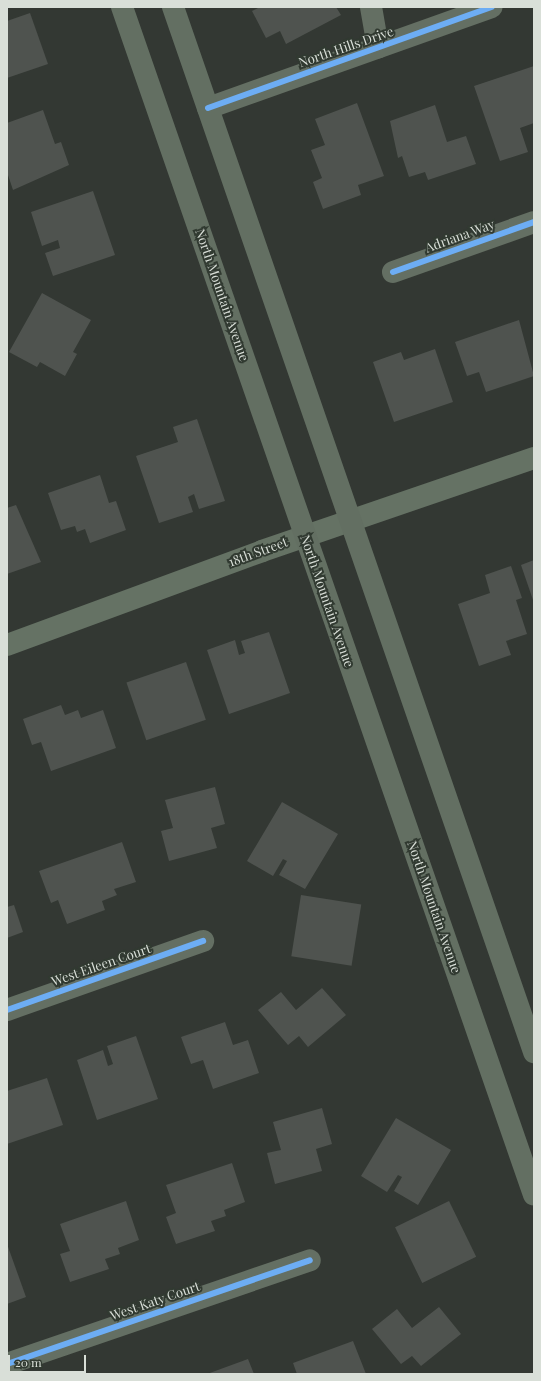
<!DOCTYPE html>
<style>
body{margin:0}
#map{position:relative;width:541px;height:1381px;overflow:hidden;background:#333833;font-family:"Playfair Display",serif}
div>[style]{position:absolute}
.building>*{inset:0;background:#4f534f;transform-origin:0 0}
.minor>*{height:22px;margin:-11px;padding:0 11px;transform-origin:11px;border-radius:11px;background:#646f63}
.secondary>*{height:22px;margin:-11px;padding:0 11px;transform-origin:11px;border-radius:11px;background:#657264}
.primary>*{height:22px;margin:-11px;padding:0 11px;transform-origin:11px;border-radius:11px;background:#636f62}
.cycleway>*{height:6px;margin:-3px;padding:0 3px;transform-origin:3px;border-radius:3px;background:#6dadf4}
span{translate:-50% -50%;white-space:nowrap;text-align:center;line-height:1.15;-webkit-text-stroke:4px #313a31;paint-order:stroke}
.street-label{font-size:13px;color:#d9dfd8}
.frame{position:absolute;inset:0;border:8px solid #d9dfd8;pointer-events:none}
.scale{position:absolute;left:8px;top:1355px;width:78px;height:18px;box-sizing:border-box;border:2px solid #d9dfd8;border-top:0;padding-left:5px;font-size:12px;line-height:14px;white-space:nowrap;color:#d9dfd8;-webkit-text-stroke:3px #313a31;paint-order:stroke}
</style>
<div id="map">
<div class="building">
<div style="clip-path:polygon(260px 7px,336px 7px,341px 15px,286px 44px,280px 31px,266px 38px,252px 11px)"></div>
<div style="clip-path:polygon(30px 13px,48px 64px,7px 78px,7px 21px)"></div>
<div style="clip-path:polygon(534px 66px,534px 123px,520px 128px,528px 152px,500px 161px,474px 86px)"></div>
<div style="clip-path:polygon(357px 103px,384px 176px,358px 185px,361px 195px,323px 209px,313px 182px,322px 178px,311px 150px,325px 145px,315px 119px)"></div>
<div style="clip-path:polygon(435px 105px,447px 142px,466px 136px,476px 164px,428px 180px,425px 172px,409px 177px,402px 156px,398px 158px,390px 121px)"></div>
<div style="clip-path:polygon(43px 110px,55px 144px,61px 142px,69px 165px,13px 190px,7px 172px,7px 123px)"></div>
<div style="clip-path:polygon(93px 191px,115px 255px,53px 276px,45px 253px,60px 248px,58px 240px,42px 246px,31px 212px)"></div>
<div style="clip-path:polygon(42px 293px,91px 320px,73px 352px,77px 354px,65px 376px,40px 362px,37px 367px,9px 352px)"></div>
<div style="clip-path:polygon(519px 320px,534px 376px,486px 392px,479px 372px,467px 376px,455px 342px)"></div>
<div style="clip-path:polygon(435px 349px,453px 402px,394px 422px,373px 362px,401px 352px,404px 360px)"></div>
<div style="clip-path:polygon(197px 419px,225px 501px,199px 509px,194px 494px,188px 497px,193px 512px,159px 523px,136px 456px,178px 442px,173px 427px)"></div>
<div style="clip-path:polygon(100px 475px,109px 503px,116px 501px,126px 530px,90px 543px,85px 529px,77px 532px,75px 526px,61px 530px,48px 493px)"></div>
<div style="clip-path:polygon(16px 505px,41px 562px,7px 574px,7px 508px)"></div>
<div style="clip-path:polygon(534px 560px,534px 599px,533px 600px,521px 565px)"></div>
<div style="clip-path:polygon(511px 566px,522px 598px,516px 600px,527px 634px,506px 641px,511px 655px,479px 666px,458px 604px,490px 593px,485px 575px)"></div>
<div style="clip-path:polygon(269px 632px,290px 693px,229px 714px,207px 650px,235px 640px,239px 655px,245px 653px,241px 641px)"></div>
<div style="left:186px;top:662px;width:61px;height:63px;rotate:71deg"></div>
<div style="clip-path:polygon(61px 705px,65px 715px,78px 710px,81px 718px,103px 710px,116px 748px,51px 771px,41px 742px,32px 745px,23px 719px)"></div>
<div style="clip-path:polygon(215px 787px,225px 824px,211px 828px,217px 848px,169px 861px,161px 831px,173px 828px,165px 800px)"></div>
<div style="clip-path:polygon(282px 802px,338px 834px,305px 889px,279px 875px,287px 861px,283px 859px,273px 876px,247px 861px)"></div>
<div style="clip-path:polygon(122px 842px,136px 882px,114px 889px,117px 895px,102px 901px,105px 910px,67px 924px,58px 900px,51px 903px,39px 871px)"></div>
<div style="left:301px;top:895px;width:61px;height:62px;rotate:9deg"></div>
<div style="clip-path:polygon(14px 905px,23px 932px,7px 938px,7px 907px)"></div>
<div style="clip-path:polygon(322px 988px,346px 1015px,308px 1047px,299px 1036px,288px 1045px,258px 1010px,281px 992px,296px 1010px)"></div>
<div style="clip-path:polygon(225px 1022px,233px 1045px,248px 1040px,259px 1073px,213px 1089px,203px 1060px,191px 1064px,181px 1037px)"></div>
<div style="clip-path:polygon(136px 1036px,158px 1099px,97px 1120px,77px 1060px,103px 1050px,108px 1066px,113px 1064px,107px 1046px)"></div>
<div style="clip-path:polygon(47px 1078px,63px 1125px,7px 1144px,7px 1091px)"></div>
<div style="clip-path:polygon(322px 1108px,332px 1144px,316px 1149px,322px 1171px,275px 1184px,267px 1153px,281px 1150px,273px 1122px)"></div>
<div style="clip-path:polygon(396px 1118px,451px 1150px,418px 1205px,394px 1191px,402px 1177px,398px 1175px,387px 1192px,361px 1176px)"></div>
<div style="clip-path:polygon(232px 1163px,245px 1202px,224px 1210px,226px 1216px,211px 1221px,215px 1231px,176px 1244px,166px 1217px,176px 1213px,166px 1185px)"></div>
<div style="clip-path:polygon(126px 1201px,139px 1240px,118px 1248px,120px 1254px,105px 1259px,109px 1269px,70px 1282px,60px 1254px,70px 1251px,60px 1224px)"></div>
<div style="left:449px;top:1201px;width:62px;height:60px;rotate:64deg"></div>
<div style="clip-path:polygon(7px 1244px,26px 1297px,7px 1304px)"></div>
<div style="clip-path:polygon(439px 1307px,461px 1334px,421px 1366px,412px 1356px,401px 1364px,372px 1329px,397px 1309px,412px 1328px)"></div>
<div style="clip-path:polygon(353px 1341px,366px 1374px,297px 1374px,293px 1363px)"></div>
<div style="clip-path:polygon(248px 1359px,254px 1374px,207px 1374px)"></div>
</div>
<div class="minor">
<div style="left:371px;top:7px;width:41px;rotate:80.1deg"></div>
<div style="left:208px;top:108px;width:301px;rotate:-19.6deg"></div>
<div style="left:393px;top:272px;width:150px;rotate:-19.5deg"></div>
<div style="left:7px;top:1010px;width:208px;rotate:-19.4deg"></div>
<div style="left:7px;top:1364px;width:320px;rotate:-18.9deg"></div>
</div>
<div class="secondary">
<div style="left:7px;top:645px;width:272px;rotate:-20.2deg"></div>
<div style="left:262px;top:551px;width:287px;rotate:-18.9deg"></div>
</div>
<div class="primary">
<div style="left:122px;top:7px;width:1257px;rotate:70.87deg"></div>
<div style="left:173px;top:7px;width:1106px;rotate:70.94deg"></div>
</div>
<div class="cycleway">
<div style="left:208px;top:108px;width:301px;rotate:-19.6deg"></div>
<div style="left:393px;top:272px;width:150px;rotate:-19.5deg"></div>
<div style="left:7px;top:1010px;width:208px;rotate:-19.4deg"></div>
<div style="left:7px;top:1364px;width:320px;rotate:-18.9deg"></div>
</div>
<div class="street-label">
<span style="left:346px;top:47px;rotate:-19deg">North Hills Drive</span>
<span style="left:460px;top:236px;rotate:-20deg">Adriana Way</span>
<span style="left:222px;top:295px;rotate:71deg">North Mountain Avenue</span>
<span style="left:258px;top:552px;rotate:-20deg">18th Street</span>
<span style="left:327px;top:601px;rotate:71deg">North Mountain Avenue</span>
<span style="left:434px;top:907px;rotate:71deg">North Mountain Avenue</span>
<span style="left:101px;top:965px;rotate:-19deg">West Eileen Court</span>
<span style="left:155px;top:1301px;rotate:-19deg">West Katy Court</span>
</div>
<div class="frame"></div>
<div class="scale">20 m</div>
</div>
